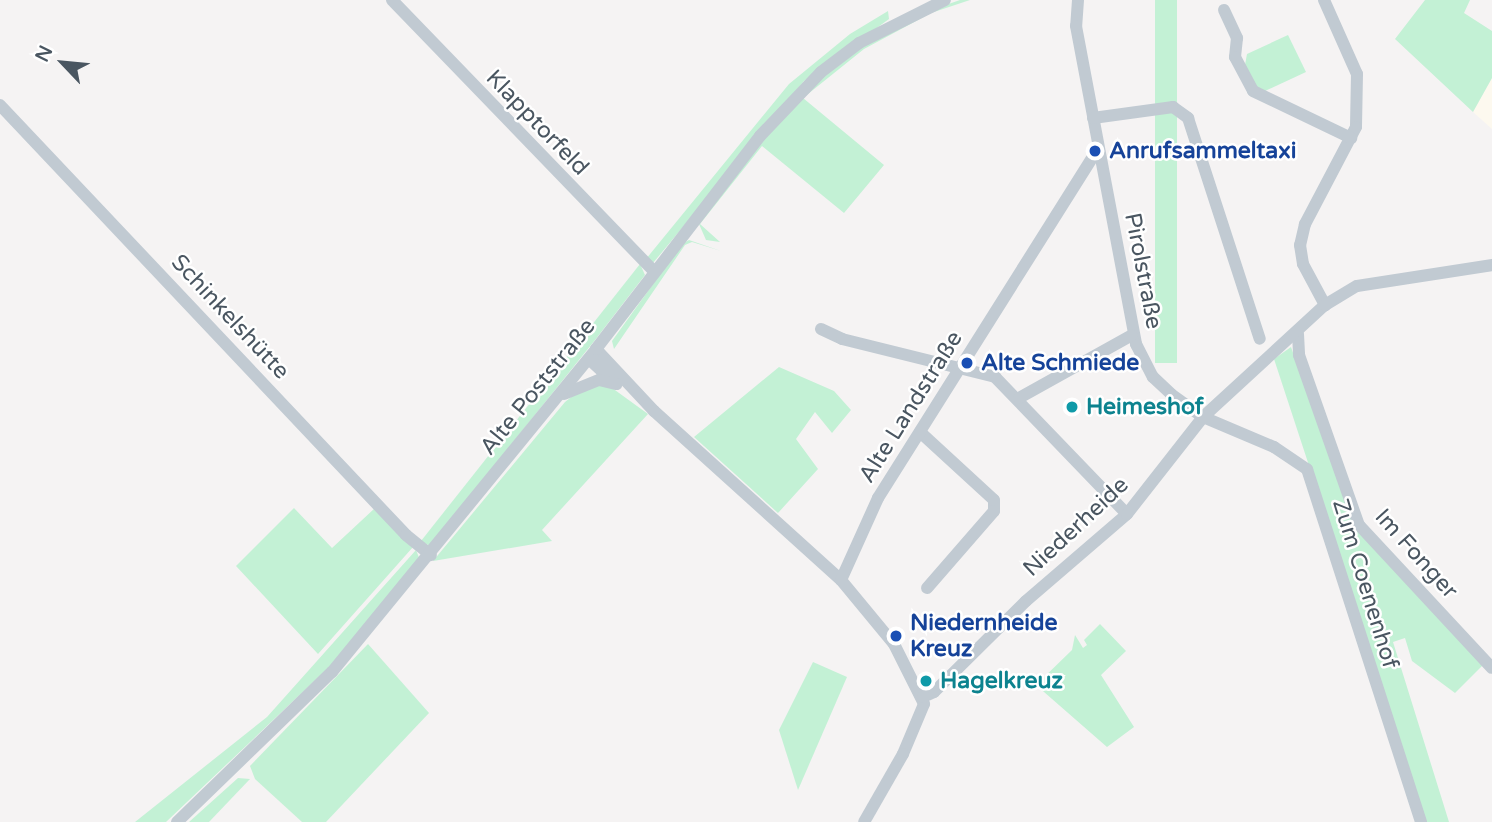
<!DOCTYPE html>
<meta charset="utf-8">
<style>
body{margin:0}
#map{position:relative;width:1492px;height:822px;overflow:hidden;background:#f5f3f3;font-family:"Varela Round",sans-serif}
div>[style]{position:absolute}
.commercial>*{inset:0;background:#fdf9ef}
.green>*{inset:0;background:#c3f1d5;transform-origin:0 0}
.minor>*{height:12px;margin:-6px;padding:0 6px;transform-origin:6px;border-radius:6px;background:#c1cad2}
.dots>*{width:19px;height:19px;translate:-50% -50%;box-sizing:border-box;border:4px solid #fff;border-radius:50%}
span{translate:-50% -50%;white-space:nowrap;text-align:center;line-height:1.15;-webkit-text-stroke:5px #fff;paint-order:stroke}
.street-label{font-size:23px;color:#4a5661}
.transit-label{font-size:23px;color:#164399;font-weight:700}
.left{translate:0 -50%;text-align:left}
.culture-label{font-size:23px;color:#0d838f;font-weight:700}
.north{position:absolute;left:28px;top:28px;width:70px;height:70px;-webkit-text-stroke:5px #fff;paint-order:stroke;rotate:296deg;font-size:19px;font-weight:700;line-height:28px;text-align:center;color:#4a5661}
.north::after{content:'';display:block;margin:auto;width:24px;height:32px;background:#4a5661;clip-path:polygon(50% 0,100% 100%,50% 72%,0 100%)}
</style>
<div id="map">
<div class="commercial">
<div style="clip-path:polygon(1492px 78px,1492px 129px,1473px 112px)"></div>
</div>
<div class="green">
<div style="clip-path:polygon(960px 0,970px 0,931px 13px,864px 49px,803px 98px,884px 165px,844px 213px,762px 146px,700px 224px,720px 242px,706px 240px,699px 224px,768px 133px,819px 80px,874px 39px,937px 8px)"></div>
<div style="left:1155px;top:0;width:22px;height:363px"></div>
<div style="clip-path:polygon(1425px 0,1470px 0,1464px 13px,1492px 31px,1492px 78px,1473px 112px,1395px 39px)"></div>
<div style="clip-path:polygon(888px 11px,889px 19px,804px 81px,653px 263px,646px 259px,789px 84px,850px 34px)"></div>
<div style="clip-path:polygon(1288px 35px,1306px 72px,1265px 91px,1255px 87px,1245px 65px,1247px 54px)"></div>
<div style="clip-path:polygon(689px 240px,721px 251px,692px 242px,685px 245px,614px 349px,612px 341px,682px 244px)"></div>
<div style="clip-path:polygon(640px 264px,645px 275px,595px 340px,430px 546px,421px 541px)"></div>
<div style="clip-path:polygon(1291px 347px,1349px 513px,1484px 664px,1455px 693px,1412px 661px,1405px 638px,1393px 642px,1449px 822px,1426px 822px,1274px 359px)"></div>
<div style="clip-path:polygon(779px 367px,834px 391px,851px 410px,832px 433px,815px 412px,796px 439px,818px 469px,778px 513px,694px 437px)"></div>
<div style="clip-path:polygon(608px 385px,648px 414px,542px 530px,552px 541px,433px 561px,565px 402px,585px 386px)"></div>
<div style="clip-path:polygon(294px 508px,332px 548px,375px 508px,413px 547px,318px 654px,236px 566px)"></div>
<div style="clip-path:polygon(416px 550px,420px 560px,330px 666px,166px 822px,135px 822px,267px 717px)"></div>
<div style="clip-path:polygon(1100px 624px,1126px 651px,1101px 675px,1134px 727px,1107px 747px,1036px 685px,1072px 650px,1075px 635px,1083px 648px,1087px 645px,1084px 640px)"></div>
<div style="clip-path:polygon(368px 644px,429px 713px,326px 822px,302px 822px,255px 779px,250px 766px)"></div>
<div style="clip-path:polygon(813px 662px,847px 677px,798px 790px,779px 730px)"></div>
<div style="clip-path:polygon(238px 778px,250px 779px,209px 822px,189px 822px)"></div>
</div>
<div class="minor">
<div style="left:392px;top:0;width:378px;rotate:46deg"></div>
<div style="left:1078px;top:0;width:26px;rotate:94deg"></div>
<div style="left:1076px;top:26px;width:324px;rotate:79.3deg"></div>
<div style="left:1136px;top:344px;width:37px;rotate:63deg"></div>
<div style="left:1153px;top:377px;width:25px;rotate:43deg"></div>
<div style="left:1171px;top:394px;width:39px;rotate:36deg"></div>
<div style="left:1203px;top:417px;width:77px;rotate:22.9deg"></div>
<div style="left:1274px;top:447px;width:40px;rotate:34deg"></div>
<div style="left:1307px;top:469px;width:371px;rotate:72.1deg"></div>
<div style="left:1324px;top:0;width:81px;rotate:66deg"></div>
<div style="left:1357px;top:74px;width:53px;rotate:91.1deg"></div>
<div style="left:1356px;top:127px;width:110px;rotate:117.7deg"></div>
<div style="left:1305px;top:224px;width:22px;rotate:103deg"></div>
<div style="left:1300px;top:245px;width:19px;rotate:81deg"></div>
<div style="left:1303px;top:264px;width:47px;rotate:61.8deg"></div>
<div style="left:1224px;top:10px;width:31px;rotate:65deg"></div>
<div style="left:1237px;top:38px;width:19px;rotate:96deg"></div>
<div style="left:1235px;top:57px;width:38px;rotate:62deg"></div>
<div style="left:1253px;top:91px;width:109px;rotate:25.6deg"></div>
<div style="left:0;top:105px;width:591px;rotate:46.64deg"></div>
<div style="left:406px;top:535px;width:32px;rotate:39deg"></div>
<div style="left:1093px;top:118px;width:81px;rotate:-7.8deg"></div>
<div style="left:1173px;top:107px;width:19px;rotate:36deg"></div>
<div style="left:1188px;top:118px;width:232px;rotate:72deg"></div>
<div style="left:821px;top:329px;width:23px;rotate:25deg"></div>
<div style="left:842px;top:339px;width:158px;rotate:13.9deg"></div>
<div style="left:995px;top:377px;width:190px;rotate:46.1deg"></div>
<div style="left:1298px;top:334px;width:21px;rotate:87deg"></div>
<div style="left:1299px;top:355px;width:180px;rotate:70.6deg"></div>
<div style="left:1359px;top:525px;width:195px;rotate:47.1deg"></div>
<div style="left:596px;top:349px;width:85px;rotate:46.9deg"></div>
<div style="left:654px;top:411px;width:252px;rotate:42.1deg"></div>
<div style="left:841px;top:580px;width:83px;rotate:50.4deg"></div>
<div style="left:894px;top:644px;width:67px;rotate:63.4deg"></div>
<div style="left:924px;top:704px;width:54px;rotate:112.8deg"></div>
<div style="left:903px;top:754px;width:78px;rotate:119.8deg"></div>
<div style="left:589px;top:359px;width:34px;rotate:43deg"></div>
<div style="left:564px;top:394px;width:38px;rotate:-22deg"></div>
<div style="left:599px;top:380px;width:18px;rotate:13deg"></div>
<div style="left:1019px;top:398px;width:129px;rotate:-29.1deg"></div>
<div style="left:920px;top:432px;width:100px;rotate:42.6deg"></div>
<div style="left:994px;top:500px;width:11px;rotate:90deg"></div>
<div style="left:994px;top:511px;width:102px;rotate:131deg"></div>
<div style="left:841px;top:580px;width:90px;rotate:-65.7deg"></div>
<div style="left:878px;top:498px;width:413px;rotate:-57.8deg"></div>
<div style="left:923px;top:697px;width:12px;rotate:-24deg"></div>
<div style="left:934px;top:692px;width:129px;rotate:-44.7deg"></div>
<div style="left:1026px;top:601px;width:133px;rotate:-40.7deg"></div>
<div style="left:1127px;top:514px;width:123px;rotate:-51.9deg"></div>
<div style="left:1203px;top:417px;width:166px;rotate:-42.6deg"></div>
<div style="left:1325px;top:305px;width:37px;rotate:-31deg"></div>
<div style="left:1357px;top:286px;width:137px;rotate:-8.8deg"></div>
<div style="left:177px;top:822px;width:216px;rotate:-44.1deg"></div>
<div style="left:332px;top:672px;width:417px;rotate:-50.7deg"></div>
<div style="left:596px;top:349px;width:269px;rotate:-52.4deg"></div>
<div style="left:760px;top:136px;width:88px;rotate:-46.4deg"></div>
<div style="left:821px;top:72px;width:48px;rotate:-37.3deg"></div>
<div style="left:859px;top:43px;width:96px;rotate:-26.6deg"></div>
</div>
<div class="dots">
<div style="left:1095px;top:151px;background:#1a4fb4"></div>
<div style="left:967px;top:363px;background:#1a4fb4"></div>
<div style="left:1072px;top:407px;background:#0f9aa8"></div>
<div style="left:896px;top:636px;background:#1a4fb4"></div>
<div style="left:926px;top:681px;background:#0f9aa8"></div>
</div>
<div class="street-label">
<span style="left:537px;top:123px;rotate:46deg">Klapptorfeld</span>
<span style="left:1143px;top:271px;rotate:79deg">Pirolstraße</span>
<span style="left:230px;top:317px;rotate:47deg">Schinkelshütte</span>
<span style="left:538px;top:387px;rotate:-51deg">Alte Poststraße</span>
<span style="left:911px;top:407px;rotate:-58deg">Alte Landstraße</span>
<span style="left:1076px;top:527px;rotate:-43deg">Niederheide</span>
<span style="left:1416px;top:554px;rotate:48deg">Im Fonger</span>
<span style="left:1365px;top:584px;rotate:73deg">Zum Coenenhof</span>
</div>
<div class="transit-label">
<span class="left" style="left:1109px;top:151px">Anrufsammeltaxi</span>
<span class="left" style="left:981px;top:363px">Alte Schmiede</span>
<span class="left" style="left:910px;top:636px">Niedernheide<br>Kreuz</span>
</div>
<div class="culture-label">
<span class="left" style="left:1086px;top:407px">Heimeshof</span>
<span class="left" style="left:940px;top:681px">Hagelkreuz</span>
</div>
<div class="north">N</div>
</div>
